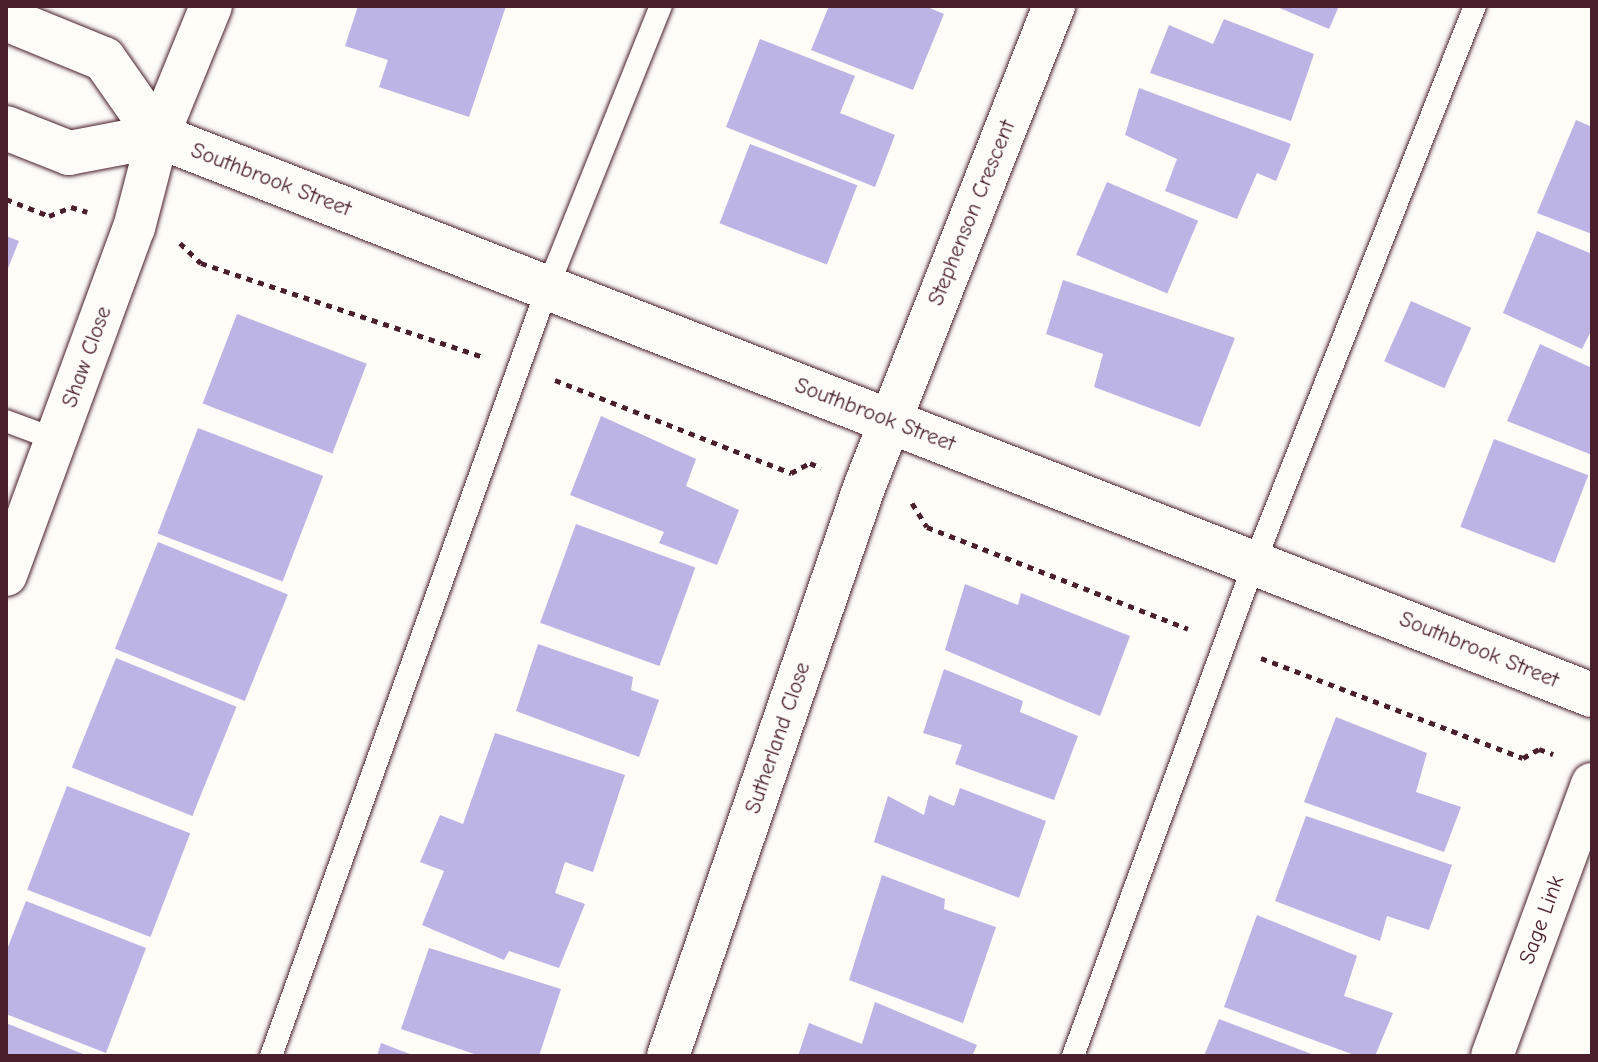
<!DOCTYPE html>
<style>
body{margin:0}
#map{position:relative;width:1598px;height:1062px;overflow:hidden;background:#fdfcf7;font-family:"Comic Neue",sans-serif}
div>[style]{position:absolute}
.building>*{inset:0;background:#bbb4e5;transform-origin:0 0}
.path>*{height:5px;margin-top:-2.5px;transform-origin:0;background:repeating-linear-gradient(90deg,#4a1f2b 0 6px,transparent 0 12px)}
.roads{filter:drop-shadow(0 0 2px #4a1f2b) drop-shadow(0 0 2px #4a1f2b)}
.lane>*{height:22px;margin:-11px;padding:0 11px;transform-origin:11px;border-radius:11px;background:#fdfcf7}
.street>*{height:42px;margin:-21px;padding:0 21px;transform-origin:21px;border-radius:21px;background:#fdfcf7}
.secondary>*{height:44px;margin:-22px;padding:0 22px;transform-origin:22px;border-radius:22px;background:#fdfcf7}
span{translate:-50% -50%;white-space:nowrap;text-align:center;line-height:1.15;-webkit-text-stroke:6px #fdfcf7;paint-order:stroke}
.street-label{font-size:22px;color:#4a1f2b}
.frame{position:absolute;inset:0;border:8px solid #4a1f2b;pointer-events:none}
</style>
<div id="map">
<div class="building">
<div style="clip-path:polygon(358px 6px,506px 6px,469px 117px,379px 87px,388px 60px,345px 46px)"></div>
<div style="clip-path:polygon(829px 6px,925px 6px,944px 14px,913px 90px,811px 50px)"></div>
<div style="clip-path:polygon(1275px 6px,1339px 6px,1329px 29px)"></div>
<div style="clip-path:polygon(1224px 19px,1314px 54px,1291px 121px,1150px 73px,1169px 25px,1213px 44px)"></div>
<div style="clip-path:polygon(760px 39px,855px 76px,840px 113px,895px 135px,875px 187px,726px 127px)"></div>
<div style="clip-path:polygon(1139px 88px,1291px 144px,1276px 181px,1257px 173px,1237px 219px,1165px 191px,1177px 159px,1125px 135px)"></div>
<div style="clip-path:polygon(1576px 120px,1592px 127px,1592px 234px,1537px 213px)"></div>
<div style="left:750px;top:144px;width:115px;height:85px;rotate:21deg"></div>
<div style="left:1107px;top:182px;width:99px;height:79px;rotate:23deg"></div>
<div style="clip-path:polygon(1537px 231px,1592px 254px,1592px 329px,1582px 349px,1503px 313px)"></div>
<div style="clip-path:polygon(6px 236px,19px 241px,6px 273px)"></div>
<div style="clip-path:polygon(1063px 280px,1235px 338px,1200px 427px,1094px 387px,1103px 354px,1046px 334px)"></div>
<div style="left:1411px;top:301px;width:66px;height:66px;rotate:24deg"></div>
<div style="left:237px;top:314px;width:139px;height:96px;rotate:21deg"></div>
<div style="clip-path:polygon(1540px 344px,1592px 368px,1592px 455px,1507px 421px)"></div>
<div style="clip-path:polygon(601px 416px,696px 459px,686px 486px,739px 510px,717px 565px,659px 543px,664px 532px,570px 495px)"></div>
<div style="left:198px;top:428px;width:134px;height:113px;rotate:21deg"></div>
<div style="left:1494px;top:439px;width:101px;height:94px;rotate:21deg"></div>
<div style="left:576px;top:524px;width:127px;height:105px;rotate:20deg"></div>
<div style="left:158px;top:542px;width:140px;height:115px;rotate:22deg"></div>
<div style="clip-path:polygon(965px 584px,1018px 605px,1021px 593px,1130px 636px,1100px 716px,945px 650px)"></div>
<div style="clip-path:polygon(538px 644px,633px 677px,631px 690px,659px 700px,639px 757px,516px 711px)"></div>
<div style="left:116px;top:658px;width:130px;height:118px;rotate:22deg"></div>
<div style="clip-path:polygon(944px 669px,1023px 701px,1020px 712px,1078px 736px,1054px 800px,955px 764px,962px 745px,923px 733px)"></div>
<div style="clip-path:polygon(1336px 717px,1427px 753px,1416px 792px,1461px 807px,1444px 852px,1304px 802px)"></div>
<div style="clip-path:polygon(495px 733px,625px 775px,593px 872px,565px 862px,555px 893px,585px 904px,559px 968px,509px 951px,504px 960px,422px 925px,444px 871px,420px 862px,440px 815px,463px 824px)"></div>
<div style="left:67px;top:786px;width:132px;height:111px;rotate:21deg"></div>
<div style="clip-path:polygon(960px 788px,1046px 821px,1019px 898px,874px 842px,888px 796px,924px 815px,929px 795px,954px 806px)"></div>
<div style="clip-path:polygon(1306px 816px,1452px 865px,1429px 930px,1387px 916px,1380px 941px,1275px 901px)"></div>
<div style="clip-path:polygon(882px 875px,945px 899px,944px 909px,996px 927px,963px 1023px,849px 980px)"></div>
<div style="clip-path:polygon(26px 901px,146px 948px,106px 1053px,6px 1014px,6px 952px)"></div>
<div style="clip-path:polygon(1257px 915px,1357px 956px,1344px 996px,1393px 1013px,1375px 1056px,1357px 1056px,1224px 1007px)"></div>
<div style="clip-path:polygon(429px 948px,561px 989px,539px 1056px,480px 1056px,401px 1029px)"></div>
<div style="clip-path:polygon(875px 1002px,977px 1045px,972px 1056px,798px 1056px,809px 1023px,862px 1044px)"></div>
<div style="clip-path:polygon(1219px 1019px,1317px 1056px,1204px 1056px)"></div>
<div style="clip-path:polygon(6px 1023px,88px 1056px,6px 1056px)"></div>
<div style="clip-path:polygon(381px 1043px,415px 1056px,377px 1056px)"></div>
</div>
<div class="path">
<div style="left:6px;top:199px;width:46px;rotate:21.6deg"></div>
<div style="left:49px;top:216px;width:24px;rotate:-22deg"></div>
<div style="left:71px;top:207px;width:17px;rotate:17deg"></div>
<div style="left:180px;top:243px;width:29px;rotate:44deg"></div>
<div style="left:201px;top:263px;width:295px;rotate:18.4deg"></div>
<div style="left:555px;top:380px;width:254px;rotate:21.5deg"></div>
<div style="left:791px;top:473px;width:21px;rotate:-28deg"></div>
<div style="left:810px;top:463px;width:12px;rotate:24deg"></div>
<div style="left:912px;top:503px;width:28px;rotate:58deg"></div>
<div style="left:927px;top:527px;width:280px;rotate:21.3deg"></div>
<div style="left:1261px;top:658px;width:280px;rotate:20.9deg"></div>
<div style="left:1523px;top:758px;width:18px;rotate:-29deg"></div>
<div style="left:1539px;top:749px;width:15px;rotate:20deg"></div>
</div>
<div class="roads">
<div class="lane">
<div style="left:6px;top:421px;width:54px;rotate:20.4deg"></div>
<div style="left:271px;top:1056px;width:815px;rotate:-70.21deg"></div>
<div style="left:547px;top:289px;width:305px;rotate:-68.1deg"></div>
<div style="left:1073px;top:1056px;width:527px;rotate:-69.81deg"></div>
<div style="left:1255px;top:561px;width:597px;rotate:-68.38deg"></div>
</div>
<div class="street">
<div style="left:6px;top:575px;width:370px;rotate:-69.8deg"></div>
<div style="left:134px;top:228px;width:95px;rotate:-75.4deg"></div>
<div style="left:158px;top:136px;width:140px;rotate:-67.8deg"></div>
<div style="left:668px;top:1056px;width:604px;rotate:-70.97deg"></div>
<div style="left:865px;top:485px;width:515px;rotate:-68.47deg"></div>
<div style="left:1492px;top:1056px;width:290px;rotate:-69.8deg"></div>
</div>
<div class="secondary">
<div style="left:6px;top:19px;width:106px;rotate:22.2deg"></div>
<div style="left:104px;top:59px;width:94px;rotate:55deg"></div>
<div style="left:6px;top:128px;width:68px;rotate:21.6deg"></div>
<div style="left:69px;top:153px;width:91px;rotate:-10.8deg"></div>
<div style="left:158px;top:136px;width:1539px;rotate:21.3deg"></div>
</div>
</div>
<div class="street-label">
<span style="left:271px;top:180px;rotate:21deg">Southbrook Street</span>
<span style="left:972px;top:213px;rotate:-68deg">Stephenson Crescent</span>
<span style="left:87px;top:357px;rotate:-70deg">Shaw Close</span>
<span style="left:875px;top:415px;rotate:21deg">Southbrook Street</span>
<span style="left:1479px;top:650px;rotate:22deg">Southbrook Street</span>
<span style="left:778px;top:738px;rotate:-71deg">Sutherland Close</span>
<span style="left:1542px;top:920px;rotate:-70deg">Sage Link</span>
</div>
<div class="frame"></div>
</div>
